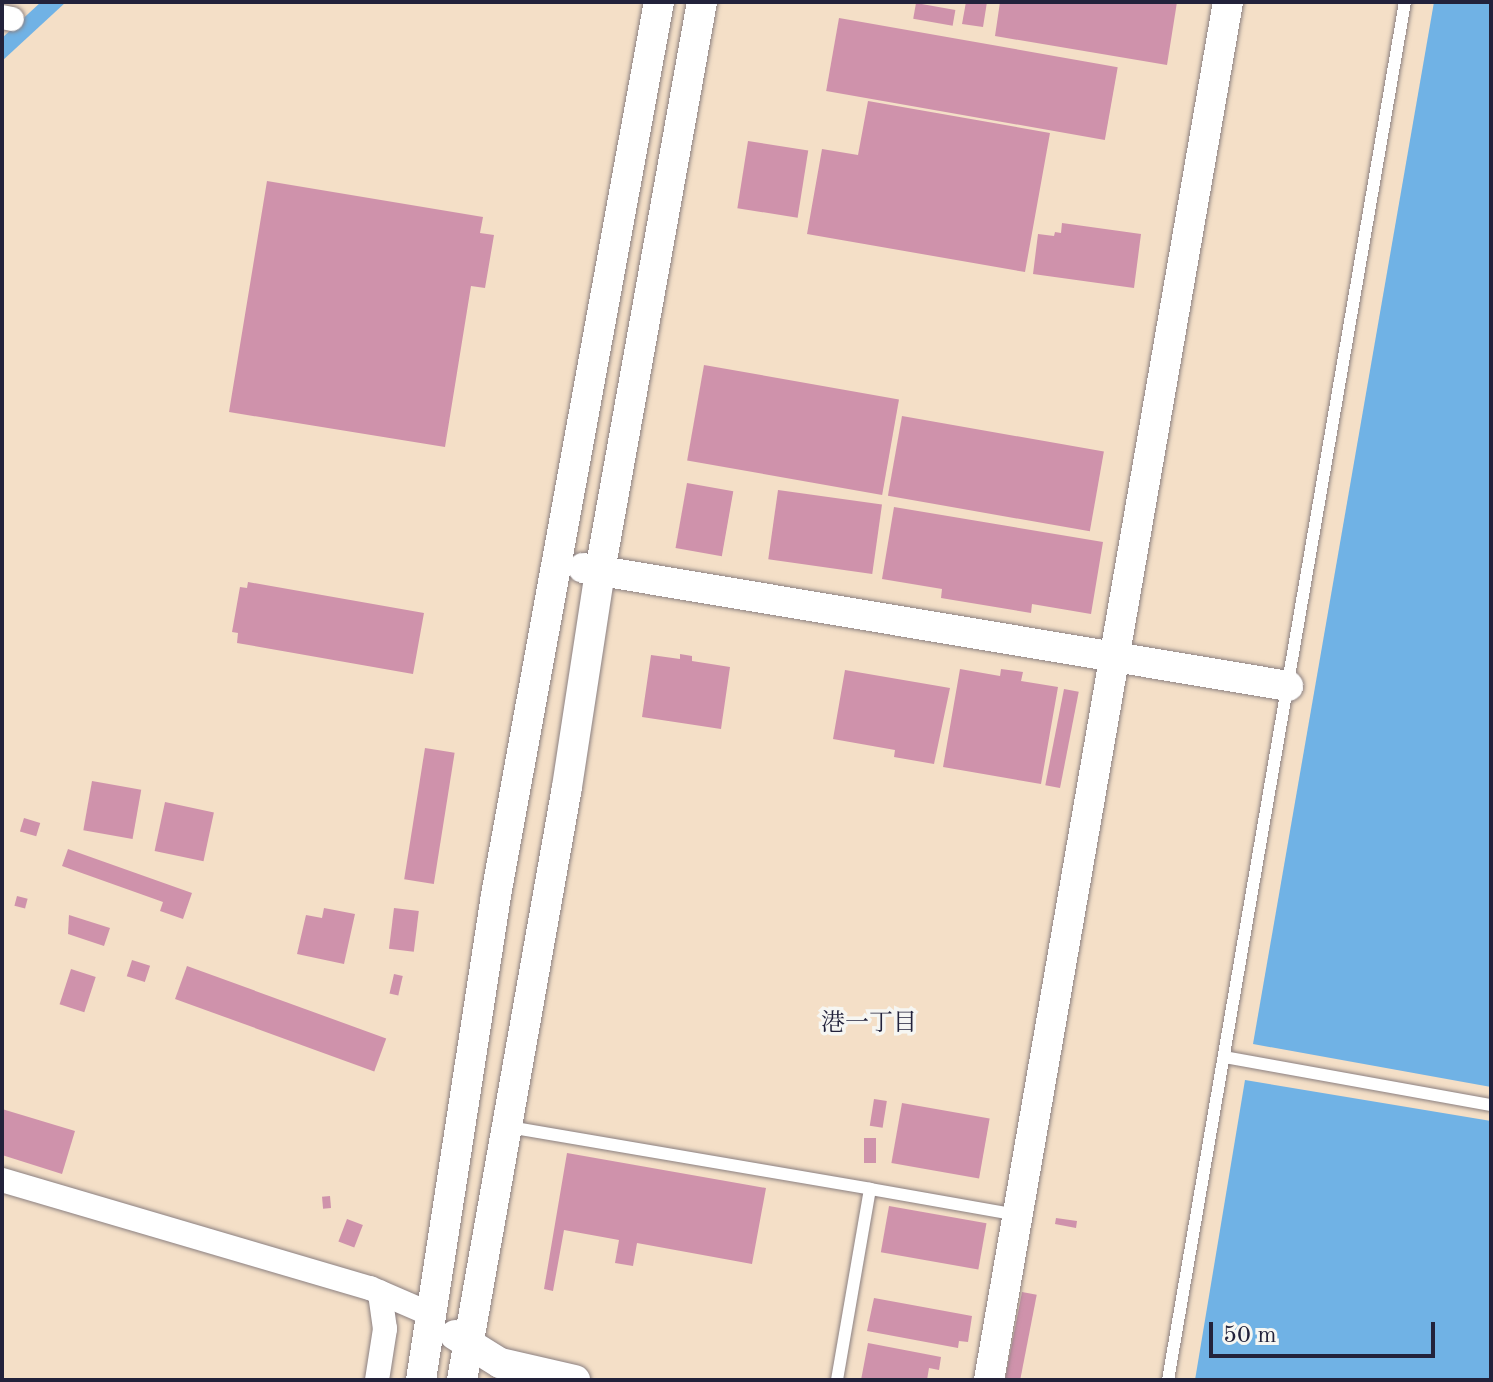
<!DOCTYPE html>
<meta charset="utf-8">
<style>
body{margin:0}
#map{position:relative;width:1493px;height:1382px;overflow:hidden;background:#f4dfc7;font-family:"Old Standard TT","Noto Serif JP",serif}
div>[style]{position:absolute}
.water>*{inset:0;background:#70b2e5}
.building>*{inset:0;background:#cf92ab;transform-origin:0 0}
.roads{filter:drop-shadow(0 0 2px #8b8081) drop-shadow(0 0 2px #8b8081)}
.service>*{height:12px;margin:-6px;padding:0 6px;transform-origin:6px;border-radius:6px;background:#fff}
.minor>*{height:24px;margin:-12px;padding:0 12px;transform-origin:12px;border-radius:12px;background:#fff}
.tertiary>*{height:30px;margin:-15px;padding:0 15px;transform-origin:15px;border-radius:15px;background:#fff}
span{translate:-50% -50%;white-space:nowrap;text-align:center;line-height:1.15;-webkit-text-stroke:7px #f6f6f2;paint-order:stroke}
.neighbourhood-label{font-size:24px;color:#22223b}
.frame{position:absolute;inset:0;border:4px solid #22223b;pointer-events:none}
.scale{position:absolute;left:1209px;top:1322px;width:226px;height:36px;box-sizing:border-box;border:4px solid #22223b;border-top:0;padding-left:10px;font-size:24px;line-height:28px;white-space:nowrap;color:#22223b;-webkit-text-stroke:6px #f6f6f2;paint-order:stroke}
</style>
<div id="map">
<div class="water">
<div style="clip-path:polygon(41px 2px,66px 2px,2px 61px,2px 38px)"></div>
<div style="clip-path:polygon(1434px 2px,1491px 2px,1491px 1087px,1253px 1044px)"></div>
<div style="clip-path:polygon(1245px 1080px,1491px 1121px,1491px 1380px,1195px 1380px)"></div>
</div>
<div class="building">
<div style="clip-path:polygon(966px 2px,987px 2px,983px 27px,962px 24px)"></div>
<div style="clip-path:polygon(1000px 2px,1177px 2px,1167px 65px,995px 36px)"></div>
<div style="left:916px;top:3px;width:40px;height:16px;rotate:10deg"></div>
<div style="left:839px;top:18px;width:283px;height:74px;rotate:10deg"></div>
<div style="clip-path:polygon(868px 101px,1050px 133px,1025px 272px,807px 234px,822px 149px,858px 155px)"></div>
<div style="left:748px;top:141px;width:61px;height:68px;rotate:9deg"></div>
<div style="clip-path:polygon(267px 181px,483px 217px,480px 233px,494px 235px,485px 288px,471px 286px,445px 447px,229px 412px)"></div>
<div style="clip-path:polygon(1062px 223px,1141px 234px,1134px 288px,1033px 274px,1038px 234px,1054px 236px,1055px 232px,1061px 233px)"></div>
<div style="left:704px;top:365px;width:198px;height:97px;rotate:10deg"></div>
<div style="left:902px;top:416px;width:205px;height:81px;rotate:10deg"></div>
<div style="left:687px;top:483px;width:47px;height:66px;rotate:10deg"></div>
<div style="left:778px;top:490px;width:105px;height:70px;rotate:8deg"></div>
<div style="clip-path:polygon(894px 507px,1103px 542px,1091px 614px,1032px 604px,1031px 613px,941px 598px,942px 589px,882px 579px)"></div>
<div style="clip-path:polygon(248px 582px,424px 613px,413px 674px,237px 643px,238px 633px,232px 632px,240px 587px,247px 588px)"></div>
<div style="clip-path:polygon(680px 654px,692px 656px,692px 661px,730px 667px,721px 729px,642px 717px,651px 655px,680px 659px)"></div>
<div style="clip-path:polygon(960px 669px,1000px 676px,1001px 669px,1023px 672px,1021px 681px,1058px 687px,1041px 784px,943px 767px)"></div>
<div style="clip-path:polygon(845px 670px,950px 688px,934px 764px,894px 757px,895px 750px,833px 739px)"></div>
<div style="left:1064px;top:689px;width:15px;height:98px;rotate:11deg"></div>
<div style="left:425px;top:748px;width:30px;height:133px;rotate:9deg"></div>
<div style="left:92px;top:781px;width:50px;height:50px;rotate:10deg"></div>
<div style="left:165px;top:802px;width:50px;height:50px;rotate:12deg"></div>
<div style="left:24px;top:818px;width:17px;height:14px;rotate:17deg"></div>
<div style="clip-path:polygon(68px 849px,192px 893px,183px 919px,160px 911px,163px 902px,62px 866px)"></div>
<div style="left:17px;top:896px;width:11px;height:10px;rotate:15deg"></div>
<div style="clip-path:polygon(324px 908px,355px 914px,344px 964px,297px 954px,306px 915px,322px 918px)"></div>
<div style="left:394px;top:908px;width:25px;height:41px;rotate:7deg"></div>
<div style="clip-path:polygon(69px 915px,110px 928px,104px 946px,68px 934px)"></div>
<div style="left:132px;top:960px;width:19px;height:17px;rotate:18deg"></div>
<div style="left:187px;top:966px;width:212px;height:35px;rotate:20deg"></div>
<div style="left:71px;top:969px;width:26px;height:37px;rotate:18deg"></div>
<div style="left:394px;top:974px;width:9px;height:20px;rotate:13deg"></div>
<div style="left:874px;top:1099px;width:13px;height:27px;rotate:9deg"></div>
<div style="left:902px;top:1103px;width:89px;height:61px;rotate:10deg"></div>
<div style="clip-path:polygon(2px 1109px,75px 1131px,62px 1174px,2px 1155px)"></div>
<div style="left:864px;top:1138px;width:12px;height:25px"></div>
<div style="clip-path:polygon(567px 1153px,766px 1188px,752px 1264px,637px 1243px,633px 1266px,615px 1263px,619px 1240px,564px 1230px,553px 1291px,544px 1289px)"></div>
<div style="left:330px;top:1196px;width:12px;height:8px;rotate:85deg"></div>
<div style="left:889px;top:1206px;width:99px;height:47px;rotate:10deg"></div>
<div style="clip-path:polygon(1056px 1218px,1077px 1221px,1076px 1228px,1055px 1224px)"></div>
<div style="left:347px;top:1219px;width:17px;height:24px;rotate:21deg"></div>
<div style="left:1022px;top:1292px;width:15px;height:89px;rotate:11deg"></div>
<div style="clip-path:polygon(874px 1298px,972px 1316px,968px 1342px,959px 1341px,958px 1348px,867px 1331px)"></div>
<div style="clip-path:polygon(868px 1343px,941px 1357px,939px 1370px,929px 1368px,927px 1380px,861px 1380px)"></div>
</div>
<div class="roads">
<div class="service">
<div style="left:1224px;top:1057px;width:271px;rotate:10.2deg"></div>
<div style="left:509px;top:1127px;width:366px;rotate:9.7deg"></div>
<div style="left:870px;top:1189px;width:194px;rotate:99.8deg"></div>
<div style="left:870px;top:1189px;width:149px;rotate:10deg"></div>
<div style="left:1168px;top:1380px;width:1398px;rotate:-80.24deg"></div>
</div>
<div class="minor">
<div style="left:2px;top:17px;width:10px;rotate:11deg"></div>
<div style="left:2px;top:1180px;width:384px;rotate:16.4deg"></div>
<div style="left:370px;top:1288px;width:68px;rotate:23.5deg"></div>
<div style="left:377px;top:1380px;width:52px;rotate:-81.1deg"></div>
<div style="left:385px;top:1329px;width:37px;rotate:-98deg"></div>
</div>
<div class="tertiary">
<div style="left:583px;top:568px;width:715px;rotate:9.5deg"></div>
<div style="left:455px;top:1335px;width:53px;rotate:31.9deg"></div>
<div style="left:500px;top:1363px;width:77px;rotate:12.8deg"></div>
<div style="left:421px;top:1380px;width:491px;rotate:-81.2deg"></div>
<div style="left:496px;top:895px;width:908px;rotate:-79.66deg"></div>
<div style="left:462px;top:1380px;width:602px;rotate:-79.96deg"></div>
<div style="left:567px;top:787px;width:219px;rotate:-81.3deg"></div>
<div style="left:600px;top:571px;width:578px;rotate:-79.84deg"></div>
<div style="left:989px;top:1380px;width:1399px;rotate:-80.16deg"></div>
</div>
</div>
<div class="neighbourhood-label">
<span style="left:869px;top:1025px">港一丁目</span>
</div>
<div class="frame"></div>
<div class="scale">50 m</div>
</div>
